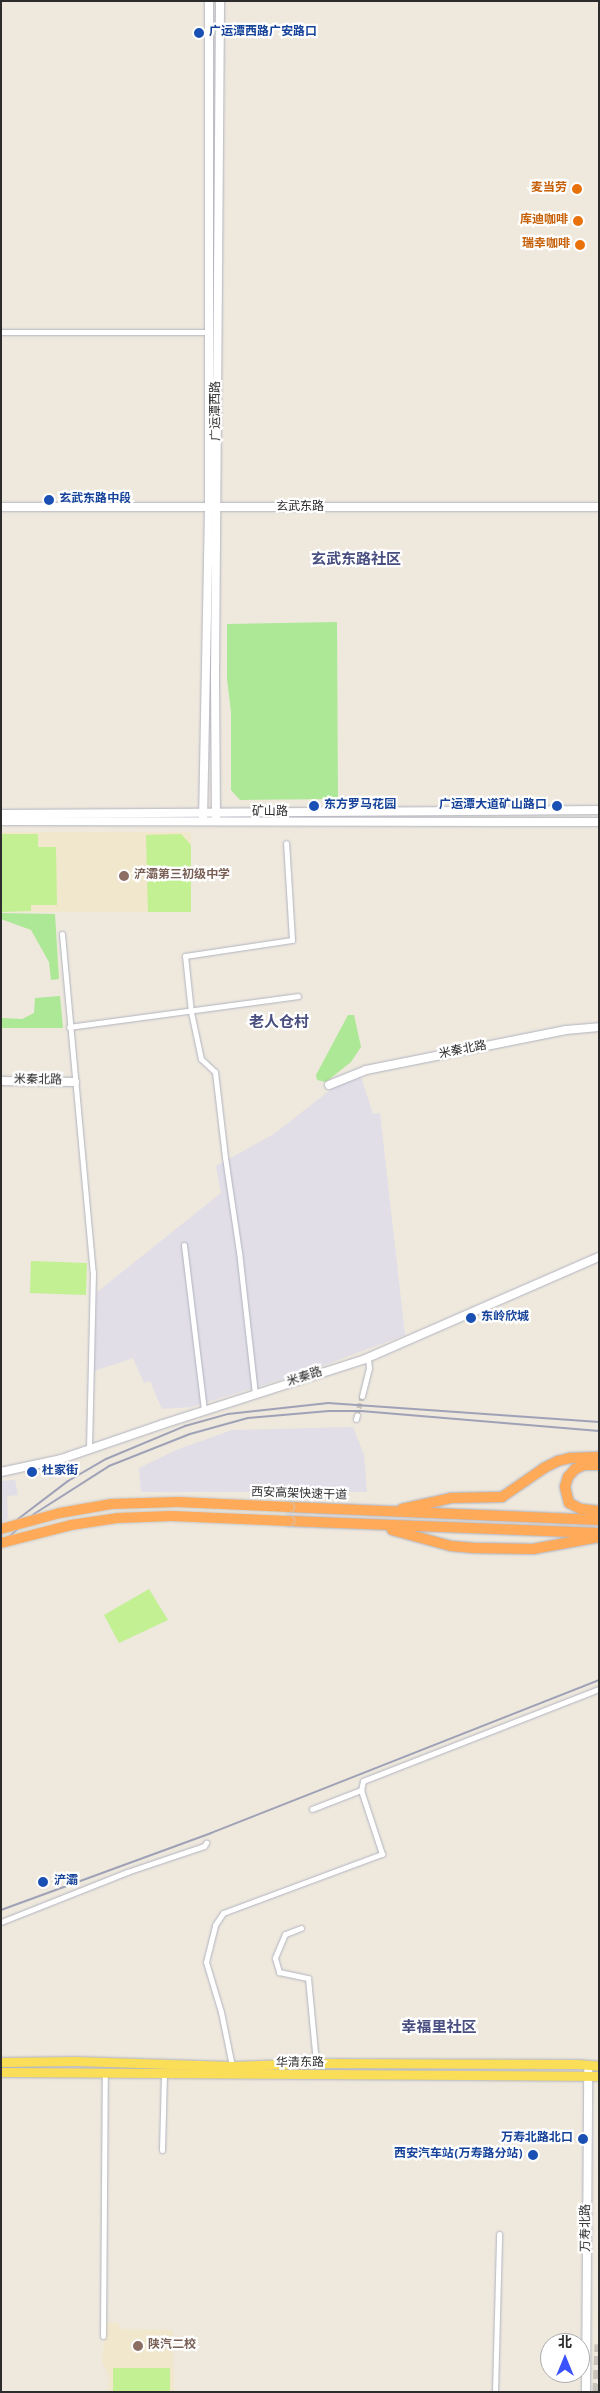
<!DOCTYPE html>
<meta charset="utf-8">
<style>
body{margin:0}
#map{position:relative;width:600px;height:2393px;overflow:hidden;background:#eee8dd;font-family:Overpass,"Noto Sans SC",sans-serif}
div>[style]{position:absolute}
.industrial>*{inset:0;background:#e1dee7}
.education>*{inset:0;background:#f1e7cc;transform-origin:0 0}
.green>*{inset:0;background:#ade896}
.pitch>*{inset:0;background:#c2f092;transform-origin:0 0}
.street-tunnel>*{height:5px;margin-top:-2.5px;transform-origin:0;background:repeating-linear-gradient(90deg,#c7c2ba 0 5px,transparent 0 7.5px)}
.primary-tunnel>*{height:9px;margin-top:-4.5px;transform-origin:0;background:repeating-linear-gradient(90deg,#c7c2ba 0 9px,transparent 0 13.5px)}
.roads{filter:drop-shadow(0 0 1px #b1b3c0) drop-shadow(0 0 1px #b1b3c0)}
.street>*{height:5px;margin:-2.5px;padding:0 2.5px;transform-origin:2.5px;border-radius:2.5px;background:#fff}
.secondary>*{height:8px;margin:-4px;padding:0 4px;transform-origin:4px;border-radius:4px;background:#fff}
.primary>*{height:9px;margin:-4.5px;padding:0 4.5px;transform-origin:4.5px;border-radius:4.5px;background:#fade57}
.highway>*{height:10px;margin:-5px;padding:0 5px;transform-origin:5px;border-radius:5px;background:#ffaa58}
.rail>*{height:2px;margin:-1px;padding:0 1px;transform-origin:1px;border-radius:1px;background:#9fa1b7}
.bridges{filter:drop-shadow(0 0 1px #c8c8c8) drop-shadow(0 0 1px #c8c8c8)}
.highway-bridge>*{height:10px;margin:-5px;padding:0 5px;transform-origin:5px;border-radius:5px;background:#ffaa58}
.dots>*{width:14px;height:14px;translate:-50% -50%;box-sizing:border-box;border:2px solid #fff;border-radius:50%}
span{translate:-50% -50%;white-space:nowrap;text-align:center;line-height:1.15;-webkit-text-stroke:4.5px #fff;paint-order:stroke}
.transit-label{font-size:12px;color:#164399;font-weight:700}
.left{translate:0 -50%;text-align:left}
.right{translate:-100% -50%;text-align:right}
.food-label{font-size:12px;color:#c56008;font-weight:700}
.street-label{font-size:12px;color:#2c2c2c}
.education-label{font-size:12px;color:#785e54;font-weight:700}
.quarter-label{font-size:15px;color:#494f80;font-weight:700}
.frame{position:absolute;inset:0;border:2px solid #2c2c2c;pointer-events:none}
.north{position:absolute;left:540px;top:2333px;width:50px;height:50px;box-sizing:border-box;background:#fff;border:1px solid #ababab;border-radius:50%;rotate:0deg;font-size:14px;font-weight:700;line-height:20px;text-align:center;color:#2c2c2c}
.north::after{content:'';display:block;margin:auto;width:18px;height:22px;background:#3a53ff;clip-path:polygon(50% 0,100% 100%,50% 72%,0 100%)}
</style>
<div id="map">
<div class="industrial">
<div style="clip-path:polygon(361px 1077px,373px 1114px,380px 1113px,405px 1335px,306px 1372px,191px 1407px,162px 1409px,150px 1381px,144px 1383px,133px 1358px,94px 1371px,97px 1292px,221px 1193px,216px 1166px,274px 1134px,334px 1087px)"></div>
<div style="clip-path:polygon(353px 1427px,364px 1455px,367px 1492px,141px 1492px,139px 1468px,176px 1450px,232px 1430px)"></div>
<div style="clip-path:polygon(15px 1480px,18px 1495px,7px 1496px,8px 1518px,1px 1523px,1px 1481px)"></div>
</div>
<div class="education">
<div style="left:1px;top:832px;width:190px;height:80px"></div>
<div style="clip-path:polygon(106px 2322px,119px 2323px,119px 2329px,173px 2330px,174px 2392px,108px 2392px,109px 2376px,102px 2362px)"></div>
</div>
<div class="green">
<div style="clip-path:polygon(337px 622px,338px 799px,240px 800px,231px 790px,231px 712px,227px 679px,227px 624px)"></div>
<div style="clip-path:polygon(1px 913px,55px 914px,59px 979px,51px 980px,49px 962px,31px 930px,1px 919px)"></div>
<div style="clip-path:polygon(60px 996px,63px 1028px,1px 1028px,1px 1018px,22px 1019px,34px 1013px,35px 998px)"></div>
<div style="clip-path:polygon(348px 1015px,354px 1015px,361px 1047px,351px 1062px,326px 1082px,317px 1080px,316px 1075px)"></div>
</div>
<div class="pitch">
<div style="clip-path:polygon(1px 834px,38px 834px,38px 847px,56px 847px,57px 905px,31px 905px,31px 911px,1px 912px)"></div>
<div style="clip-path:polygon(181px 834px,191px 845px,191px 912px,148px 912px,146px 835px)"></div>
<div style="left:87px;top:1263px;width:32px;height:56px;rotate:92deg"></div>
<div style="clip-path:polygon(149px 1589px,168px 1620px,119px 1643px,104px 1615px)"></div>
<div style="left:113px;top:2368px;width:57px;height:24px"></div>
</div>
<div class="street-tunnel">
<div style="left:357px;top:1415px;width:20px;rotate:-75deg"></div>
</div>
<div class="primary-tunnel">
<div style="left:597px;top:2392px;width:48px;rotate:-87.6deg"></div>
</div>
<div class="roads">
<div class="street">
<div style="left:1px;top:332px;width:207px"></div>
<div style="left:62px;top:934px;width:339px;rotate:84.8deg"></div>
<div style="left:93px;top:1272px;width:177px;rotate:91.3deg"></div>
<div style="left:69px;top:1027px;width:231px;rotate:-7.7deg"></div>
<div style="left:184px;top:1245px;width:167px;rotate:83.1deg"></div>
<div style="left:255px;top:1394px;width:143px;rotate:-96.4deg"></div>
<div style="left:239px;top:1252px;width:96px;rotate:-98.4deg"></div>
<div style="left:225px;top:1157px;width:86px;rotate:-96.7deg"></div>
<div style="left:215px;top:1072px;width:19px;rotate:-137deg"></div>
<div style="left:201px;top:1059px;width:48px;rotate:-102deg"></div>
<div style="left:191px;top:1012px;width:56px;rotate:-96.1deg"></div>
<div style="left:185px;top:956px;width:108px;rotate:-8.5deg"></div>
<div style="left:292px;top:940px;width:97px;rotate:-93.5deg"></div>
<div style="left:362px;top:1396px;width:29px;rotate:-76deg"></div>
<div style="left:369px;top:1368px;width:10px;rotate:-96deg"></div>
<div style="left:356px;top:1419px;width:4px;rotate:-76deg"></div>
<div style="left:312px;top:1809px;width:53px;rotate:-21.2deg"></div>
<div style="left:1px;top:1922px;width:136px;rotate:-21.6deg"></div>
<div style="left:127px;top:1872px;width:81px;rotate:-18.7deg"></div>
<div style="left:204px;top:1846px;width:4px;rotate:-56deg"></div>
<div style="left:301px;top:1928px;width:17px;rotate:159deg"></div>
<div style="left:285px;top:1934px;width:26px;rotate:113deg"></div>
<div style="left:275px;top:1958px;width:15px;rotate:74deg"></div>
<div style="left:279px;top:1972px;width:30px;rotate:12deg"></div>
<div style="left:308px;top:1978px;width:85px;rotate:84.6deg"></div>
<div style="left:232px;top:2066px;width:55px;rotate:-101.5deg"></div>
<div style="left:221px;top:2012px;width:52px;rotate:-106.7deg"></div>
<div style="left:206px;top:1962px;width:38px;rotate:-76deg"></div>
<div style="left:215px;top:1925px;width:14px;rotate:-56deg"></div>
<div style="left:223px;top:1913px;width:170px;rotate:-20.4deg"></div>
<div style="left:382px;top:1854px;width:67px;rotate:-108.2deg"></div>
<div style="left:361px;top:1790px;width:9px;rotate:-77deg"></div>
<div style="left:363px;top:1781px;width:253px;rotate:-21.3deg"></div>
<div style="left:162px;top:2150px;width:77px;rotate:-88.5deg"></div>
<div style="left:103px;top:2336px;width:263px;rotate:-89.6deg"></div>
<div style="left:495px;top:2392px;width:158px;rotate:-88.5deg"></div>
</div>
<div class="secondary">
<div style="left:1px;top:507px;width:598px"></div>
<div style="left:1px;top:814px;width:598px;rotate:-0.38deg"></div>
<div style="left:1px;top:821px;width:598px;rotate:0.1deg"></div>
<div style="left:203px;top:821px;width:313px;rotate:-88.9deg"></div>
<div style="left:209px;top:508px;width:507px;rotate:-90deg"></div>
<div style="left:216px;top:821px;width:147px;rotate:-90.4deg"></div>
<div style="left:215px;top:674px;width:673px;rotate:-89.57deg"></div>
<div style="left:1px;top:1081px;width:74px;rotate:0.8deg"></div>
<div style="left:329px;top:1085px;width:40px;rotate:-22deg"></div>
<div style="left:366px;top:1070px;width:204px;rotate:-11.3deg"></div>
<div style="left:566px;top:1030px;width:33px;rotate:-5deg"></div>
<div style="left:1px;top:1472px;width:61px;rotate:-12.2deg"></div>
<div style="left:61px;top:1459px;width:108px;rotate:-18.9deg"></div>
<div style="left:163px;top:1424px;width:212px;rotate:-17.8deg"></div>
<div style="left:365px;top:1359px;width:255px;rotate:-23.6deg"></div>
<div style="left:586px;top:2392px;width:327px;rotate:-89.6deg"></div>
</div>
<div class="primary">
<div style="left:1px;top:2062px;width:74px;rotate:-0.8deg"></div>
<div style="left:75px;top:2061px;width:157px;rotate:1.8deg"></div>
<div style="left:232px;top:2066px;width:84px;rotate:-2deg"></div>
<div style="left:316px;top:2063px;width:262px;rotate:0.2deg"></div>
<div style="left:578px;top:2064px;width:21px;rotate:5deg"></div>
<div style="left:1px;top:2072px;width:598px;rotate:0.38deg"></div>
</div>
<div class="highway">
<div style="left:599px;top:1465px;width:15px;rotate:180deg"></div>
<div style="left:584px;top:1465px;width:10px;rotate:156deg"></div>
<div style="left:575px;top:1469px;width:11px;rotate:131deg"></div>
<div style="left:568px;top:1477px;width:10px;rotate:107deg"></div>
<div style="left:565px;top:1487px;width:16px;rotate:76deg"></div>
<div style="left:569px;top:1503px;width:13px;rotate:27deg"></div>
<div style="left:581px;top:1509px;width:18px;rotate:6deg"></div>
<div style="left:289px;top:1507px;width:310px;rotate:2.4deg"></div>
<div style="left:402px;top:1509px;width:50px;rotate:-12.7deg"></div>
<div style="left:451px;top:1498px;width:51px;rotate:-1.1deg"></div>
<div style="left:502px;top:1497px;width:51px;rotate:-34.6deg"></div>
<div style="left:544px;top:1468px;width:16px;rotate:-27deg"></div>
<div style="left:558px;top:1461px;width:12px;rotate:-14deg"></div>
<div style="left:570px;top:1458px;width:29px;rotate:-2deg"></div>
<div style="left:289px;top:1521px;width:310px;rotate:2.2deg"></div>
<div style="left:392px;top:1530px;width:61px;rotate:15.2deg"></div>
<div style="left:451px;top:1546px;width:23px;rotate:5deg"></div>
<div style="left:474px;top:1548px;width:59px;rotate:1deg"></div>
<div style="left:533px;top:1549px;width:67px;rotate:-10.3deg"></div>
</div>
</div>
<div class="rail">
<div style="left:1px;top:1532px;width:84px;rotate:-37.3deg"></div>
<div style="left:68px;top:1481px;width:44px;rotate:-30.1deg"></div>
<div style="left:106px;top:1459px;width:86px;rotate:-22.7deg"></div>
<div style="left:185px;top:1426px;width:45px;rotate:-15.6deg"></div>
<div style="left:228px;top:1414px;width:101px;rotate:-6.3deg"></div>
<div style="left:328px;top:1403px;width:272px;rotate:4deg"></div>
<div style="left:1px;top:1544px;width:45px;rotate:-42.3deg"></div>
<div style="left:34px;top:1514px;width:89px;rotate:-32.6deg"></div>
<div style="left:109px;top:1466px;width:87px;rotate:-21.6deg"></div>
<div style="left:190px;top:1434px;width:60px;rotate:-15.4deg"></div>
<div style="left:248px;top:1418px;width:81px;rotate:-4.9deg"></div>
<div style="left:329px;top:1411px;width:32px"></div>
<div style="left:361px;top:1411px;width:239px;rotate:4.8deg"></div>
<div style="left:1px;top:1910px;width:224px;rotate:-20.1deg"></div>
<div style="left:211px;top:1833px;width:417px;rotate:-21.5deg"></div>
</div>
<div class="bridges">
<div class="highway-bridge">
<div style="left:1px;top:1529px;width:61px;rotate:-15.2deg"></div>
<div style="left:60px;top:1513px;width:52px;rotate:-10deg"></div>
<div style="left:111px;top:1504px;width:67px;rotate:-1.7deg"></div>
<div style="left:178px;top:1502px;width:111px;rotate:2.6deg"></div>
<div style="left:1px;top:1543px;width:72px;rotate:-14.4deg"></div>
<div style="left:71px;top:1525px;width:48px;rotate:-8.5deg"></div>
<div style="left:118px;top:1518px;width:53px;rotate:-2.2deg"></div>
<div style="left:171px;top:1516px;width:118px;rotate:2.4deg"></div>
</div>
</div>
<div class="dots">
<div style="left:199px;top:33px;background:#1a4fb4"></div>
<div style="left:577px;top:189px;background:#e8710a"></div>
<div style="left:578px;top:221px;background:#e8710a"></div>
<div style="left:580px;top:245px;background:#e8710a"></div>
<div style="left:49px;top:500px;background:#1a4fb4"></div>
<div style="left:314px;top:806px;background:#1a4fb4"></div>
<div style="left:557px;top:806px;background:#1a4fb4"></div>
<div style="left:124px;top:876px;background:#8d6e63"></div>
<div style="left:471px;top:1318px;background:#1a4fb4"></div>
<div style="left:32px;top:1472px;background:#1a4fb4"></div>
<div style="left:43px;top:1882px;background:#1a4fb4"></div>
<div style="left:583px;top:2139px;background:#1a4fb4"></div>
<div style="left:533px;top:2155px;background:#1a4fb4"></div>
<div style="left:138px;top:2346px;background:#8d6e63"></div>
</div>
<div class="transit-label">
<span class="left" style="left:209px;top:33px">广运潭西路广安路口</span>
<span class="left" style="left:59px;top:500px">玄武东路中段</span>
<span class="left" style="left:324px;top:806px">东方罗马花园</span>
<span class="right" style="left:547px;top:806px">广运潭大道矿山路口</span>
<span class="left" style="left:481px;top:1318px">东岭欣城</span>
<span class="left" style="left:42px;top:1472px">杜家街</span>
<span class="left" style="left:54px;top:1882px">浐灞</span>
<span class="right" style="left:573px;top:2139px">万寿北路北口</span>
<span class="right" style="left:523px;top:2155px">西安汽车站(万寿路分站)</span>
</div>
<div class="food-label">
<span class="right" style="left:567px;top:189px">麦当劳</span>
<span class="right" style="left:568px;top:221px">库迪咖啡</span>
<span class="right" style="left:570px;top:245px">瑞幸咖啡</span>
</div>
<div class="street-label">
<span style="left:217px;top:411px;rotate:-90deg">广运潭西路</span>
<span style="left:300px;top:508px">玄武东路</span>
<span style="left:270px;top:813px">矿山路</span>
<span style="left:463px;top:1051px;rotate:-11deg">米秦北路</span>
<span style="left:38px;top:1081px;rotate:1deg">米秦北路</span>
<span style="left:305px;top:1378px;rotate:-18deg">米秦路</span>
<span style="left:299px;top:1495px;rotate:2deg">西安高架快速干道</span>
<span style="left:300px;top:2064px;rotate:-1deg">华清东路</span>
<span style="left:587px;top:2228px;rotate:-90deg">万寿北路</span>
</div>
<div class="education-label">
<span class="left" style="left:134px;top:876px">浐灞第三初级中学</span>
<span class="left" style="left:148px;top:2346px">陕汽二校</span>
</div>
<div class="quarter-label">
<span style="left:356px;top:561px">玄武东路社区</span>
<span style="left:279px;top:1024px">老人仓村</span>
<span style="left:439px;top:2029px">幸福里社区</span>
</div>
<div class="frame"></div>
<div class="north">北</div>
</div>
